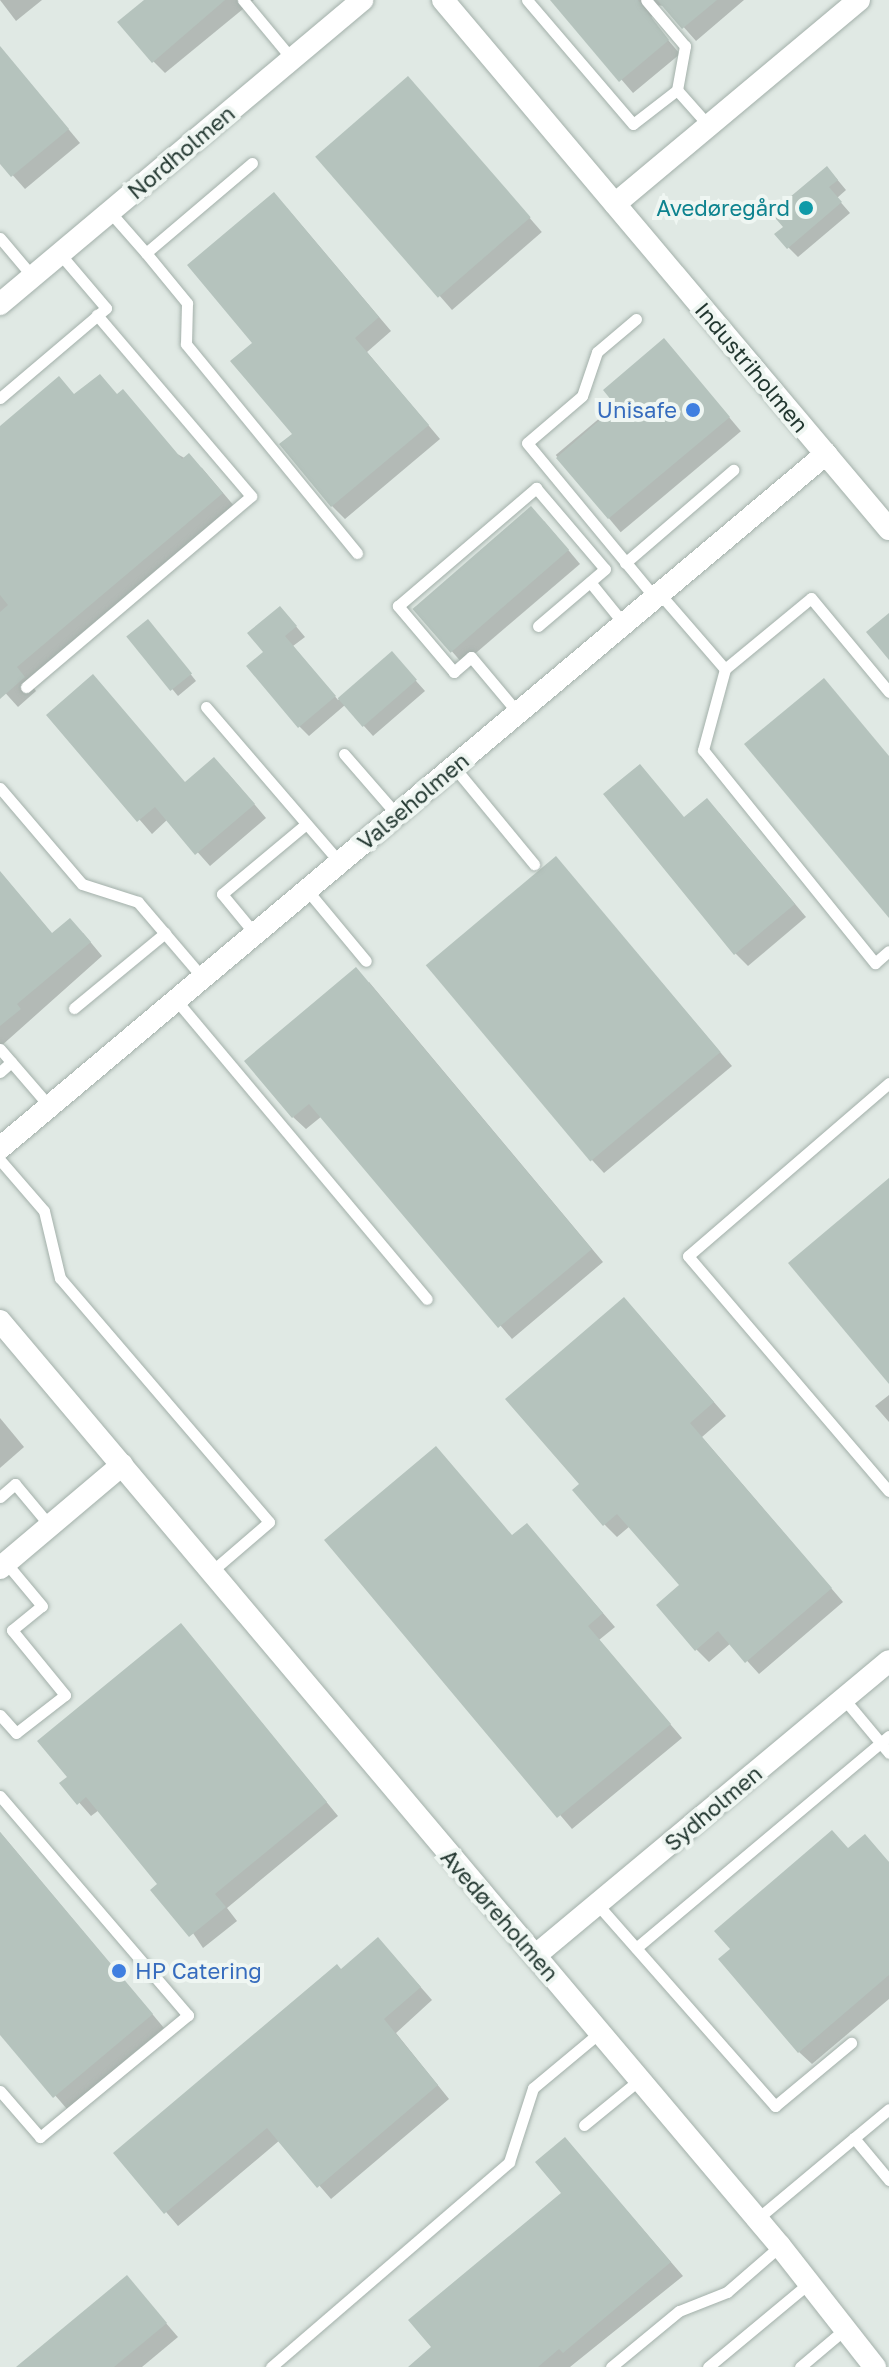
<!DOCTYPE html>
<meta charset="utf-8">
<style>
body{margin:0}
#map{position:relative;width:889px;height:2367px;overflow:hidden;background:#e0e9e4;font-family:"Golos Text",sans-serif}
div>[style]{position:absolute}
.shadow>*{inset:0;background:#0003;transform-origin:0 0}
.building>*{inset:0;background:#b5c3bd;transform-origin:0 0}
.roads{filter:drop-shadow(0 0 2px #a3b0aa) drop-shadow(0 0 2px #a3b0aa)}
.service>*{height:11px;margin:-5.5px;padding:0 5.5px;transform-origin:5.5px;border-radius:5.5px;background:#fff}
.minor>*{height:22px;margin:-11px;padding:0 11px;transform-origin:11px;border-radius:11px;background:#fff}
.dots>*{width:22px;height:22px;translate:-50% -50%;box-sizing:border-box;border:4px solid #eff6f2;border-radius:50%}
span{translate:-50% -50%;white-space:nowrap;text-align:center;line-height:1.15;-webkit-text-stroke:8px #eff6f2;paint-order:stroke}
.street-label{font-size:22px;color:#223730}
.culture-label{font-size:22px;color:#0d838f}
.right{translate:-100% -50%;text-align:right}
.shop-label{font-size:22px;color:#366cbe}
.left{translate:0 -50%;text-align:left}
</style>
<div id="map">
<div class="shadow">
<div style="clip-path:polygon(0 0,42px 0,16px 21px)"></div>
<div style="clip-path:polygon(146px 0,254px 0,165px 73px,153px 61px)"></div>
<div style="clip-path:polygon(553px 0,744px 0,696px 41px,665px 6px,654px 5px,651px 20px,680px 54px,633px 93px)"></div>
<div style="clip-path:polygon(0 47px,80px 143px,25px 189px,0 161px)"></div>
<div style="left:408px;top:78px;width:204px;height:119px;rotate:49deg"></div>
<div style="clip-path:polygon(836px 178px,846px 190px,837px 198px,850px 213px,798px 257px,788px 247px,786px 227px)"></div>
<div style="clip-path:polygon(287px 208px,391px 331px,367px 352px,440px 439px,345px 519px,332px 506px,294px 434px)"></div>
<div style="left:676px;top:354px;width:101px;height:157px;rotate:50deg"></div>
<div style="clip-path:polygon(75px 396px,202px 468px,235px 507px,28px 680px,36px 691px,18px 707px,0 687px,0 428px)"></div>
<div style="clip-path:polygon(544px 521px,580px 564px,463px 664px,414px 608px)"></div>
<div style="clip-path:polygon(289px 618px,305px 637px,293px 646px,338px 700px,392px 654px,425px 691px,373px 736px,345px 705px,309px 736px,299px 726px,266px 652px)"></div>
<div style="clip-path:polygon(154px 628px,196px 681px,178px 696px,129px 637px)"></div>
<div style="clip-path:polygon(49px 715px,186px 783px,227px 772px,266px 818px,210px 866px,168px 819px,152px 834px)"></div>
<div style="clip-path:polygon(719px 813px,806px 917px,748px 966px,735px 953px,685px 818px)"></div>
<div style="clip-path:polygon(0 872px,53px 935px,83px 933px,102px 956px,0 1047px)"></div>
<div style="clip-path:polygon(568px 872px,732px 1066px,604px 1173px,592px 1160px)"></div>
<div style="clip-path:polygon(369px 982px,603px 1262px,512px 1339px,322px 1116px,306px 1129px,293px 1117px)"></div>
<div style="clip-path:polygon(637px 1313px,726px 1416px,702px 1437px,843px 1602px,759px 1674px,731px 1643px,709px 1662px,696px 1649px,681px 1585px,630px 1526px,617px 1537px,605px 1525px,581px 1484px)"></div>
<div style="clip-path:polygon(889px 1395px,889px 1422px,875px 1406px)"></div>
<div style="clip-path:polygon(0 1418px,24px 1447px,0 1468px)"></div>
<div style="clip-path:polygon(527px 1525px,615px 1627px,599px 1640px,682px 1738px,572px 1829px,327px 1540px,513px 1537px)"></div>
<div style="clip-path:polygon(193px 1639px,338px 1816px,227px 1908px,237px 1921px,203px 1948px,160px 1884px,99px 1810px,91px 1816px,62px 1783px)"></div>
<div style="clip-path:polygon(0 1832px,164px 2028px,67px 2109px,0 2032px)"></div>
<div style="clip-path:polygon(849px 1850px,889px 1862px,889px 1999px,812px 2064px,799px 2052px)"></div>
<div style="clip-path:polygon(390px 1952px,432px 2000px,396px 2033px,449px 2099px,331px 2199px,280px 2140px,178px 2226px,116px 2153px)"></div>
<div style="clip-path:polygon(565px 2139px,683px 2276px,570px 2367px,411px 2367px,434px 2347px,564px 2193px)"></div>
<div style="clip-path:polygon(127px 2278px,178px 2337px,142px 2367px,19px 2367px)"></div>
</div>
<div class="building">
<div style="clip-path:polygon(144px 0,225px 0,152px 63px,117px 22px)"></div>
<div style="clip-path:polygon(550px 0,638px 0,669px 40px,619px 82px)"></div>
<div style="clip-path:polygon(657px 0,717px 0,682px 29px)"></div>
<div style="clip-path:polygon(0 46px,69px 129px,11px 177px,0 164px)"></div>
<div style="left:408px;top:76px;width:187px;height:123px;rotate:49deg"></div>
<div style="clip-path:polygon(827px 166px,838px 180px,829px 187px,842px 202px,787px 249px,774px 234px,783px 227px,771px 213px)"></div>
<div style="clip-path:polygon(274px 192px,379px 317px,355px 338px,429px 425px,331px 507px,279px 444px,292px 434px,230px 361px,252px 343px,187px 265px)"></div>
<div style="clip-path:polygon(664px 338px,730px 417px,608px 519px,556px 458px,616px 406px,603px 390px)"></div>
<div style="clip-path:polygon(100px 374px,117px 394px,123px 389px,182px 459px,189px 453px,223px 493px,17px 667px,25px 677px,0 699px,0 612px,8px 605px,0 595px,0 426px,59px 376px,74px 394px)"></div>
<div style="left:531px;top:506px;width:58px;height:157px;rotate:49deg"></div>
<div style="clip-path:polygon(280px 606px,297px 626px,285px 636px,336px 696px,298px 728px,246px 666px,263px 652px,247px 633px)"></div>
<div style="clip-path:polygon(889px 613px,889px 660px,866px 632px)"></div>
<div style="left:148px;top:619px;width:70px;height:28px;rotate:51deg"></div>
<div style="left:392px;top:651px;width:38px;height:72px;rotate:49deg"></div>
<div style="clip-path:polygon(93px 674px,185px 782px,214px 757px,255px 804px,195px 855px,155px 807px,137px 822px,46px 715px)"></div>
<div style="clip-path:polygon(824px 678px,889px 756px,889px 918px,744px 744px)"></div>
<div style="clip-path:polygon(640px 764px,684px 817px,707px 798px,795px 904px,734px 955px,603px 794px)"></div>
<div style="left:556px;top:856px;width:256px;height:170px;rotate:50deg"></div>
<div style="clip-path:polygon(0 871px,52px 933px,70px 918px,91px 942px,17px 1004px,21px 1009px,0 1026px)"></div>
<div style="clip-path:polygon(356px 967px,592px 1249px,498px 1328px,309px 1104px,292px 1118px,244px 1061px)"></div>
<div style="clip-path:polygon(889px 1178px,889px 1384px,788px 1263px)"></div>
<div style="clip-path:polygon(624px 1297px,714px 1402px,690px 1423px,832px 1588px,745px 1663px,718px 1631px,695px 1651px,656px 1605px,679px 1585px,617px 1514px,603px 1526px,572px 1490px,579px 1484px,505px 1399px)"></div>
<div style="clip-path:polygon(436px 1446px,512px 1535px,527px 1523px,603px 1613px,588px 1626px,671px 1724px,557px 1818px,324px 1540px)"></div>
<div style="clip-path:polygon(181px 1623px,327px 1802px,215px 1894px,226px 1907px,189px 1937px,150px 1890px,157px 1884px,86px 1797px,77px 1805px,59px 1783px,67px 1777px,37px 1741px)"></div>
<div style="clip-path:polygon(832px 1830px,848px 1848px,865px 1834px,889px 1862px,889px 1975px,798px 2053px,718px 1959px,730px 1949px,714px 1931px)"></div>
<div style="clip-path:polygon(0 1832px,153px 2014px,53px 2098px,0 2035px)"></div>
<div style="clip-path:polygon(378px 1937px,421px 1987px,384px 2019px,438px 2085px,317px 2188px,267px 2128px,164px 2214px,113px 2153px,337px 1964px,341px 1969px)"></div>
<div style="clip-path:polygon(565px 2137px,671px 2262px,563px 2353px,559px 2349px,538px 2367px,408px 2367px,431px 2347px,408px 2320px,561px 2193px,535px 2162px)"></div>
<div style="clip-path:polygon(127px 2275px,167px 2323px,114px 2367px,16px 2367px)"></div>
</div>
<div class="roads">
<div class="service">
<div style="left:243px;top:0;width:77px;rotate:50.3deg"></div>
<div style="left:527px;top:0;width:163px;rotate:49.5deg"></div>
<div style="left:633px;top:124px;width:56px;rotate:-37.7deg"></div>
<div style="left:677px;top:90px;width:45px;rotate:-79.7deg"></div>
<div style="left:685px;top:46px;width:60px;rotate:-130.3deg"></div>
<div style="left:677px;top:90px;width:48px;rotate:48.4deg"></div>
<div style="left:252px;top:163px;width:139px;rotate:139.7deg"></div>
<div style="left:146px;top:253px;width:65px;rotate:50.6deg"></div>
<div style="left:187px;top:303px;width:41px;rotate:91.4deg"></div>
<div style="left:186px;top:344px;width:270px;rotate:50.7deg"></div>
<div style="left:110px;top:212px;width:55px;rotate:48.7deg"></div>
<div style="left:0;top:238px;width:51px;rotate:49.8deg"></div>
<div style="left:636px;top:319px;width:51px;rotate:139.8deg"></div>
<div style="left:597px;top:352px;width:46px;rotate:108.8deg"></div>
<div style="left:582px;top:396px;width:72px;rotate:139.5deg"></div>
<div style="left:527px;top:443px;width:201px;rotate:50.4deg"></div>
<div style="left:0;top:398px;width:139px;rotate:-40.3deg"></div>
<div style="left:106px;top:308px;width:71px;rotate:-130.4deg"></div>
<div style="left:625px;top:563px;width:143px;rotate:-40.7deg"></div>
<div style="left:590px;top:582px;width:54px;rotate:51deg"></div>
<div style="left:660px;top:594px;width:99px;rotate:49.1deg"></div>
<div style="left:26px;top:687px;width:295px;rotate:-40.3deg"></div>
<div style="left:251px;top:496px;width:238px;rotate:-130.4deg"></div>
<div style="left:889px;top:692px;width:122px;rotate:-129.7deg"></div>
<div style="left:811px;top:598px;width:112px;rotate:140.5deg"></div>
<div style="left:725px;top:669px;width:84px;rotate:105.2deg"></div>
<div style="left:703px;top:750px;width:274px;rotate:51.1deg"></div>
<div style="left:875px;top:963px;width:18px;rotate:-41deg"></div>
<div style="left:206px;top:707px;width:206px;rotate:49.3deg"></div>
<div style="left:518px;top:713px;width:73px;rotate:-130deg"></div>
<div style="left:471px;top:657px;width:23px;rotate:139deg"></div>
<div style="left:454px;top:672px;width:87px;rotate:-130.3deg"></div>
<div style="left:398px;top:606px;width:182px;rotate:-40.5deg"></div>
<div style="left:536px;top:488px;width:106px;rotate:49.6deg"></div>
<div style="left:605px;top:569px;width:88px;rotate:139.6deg"></div>
<div style="left:344px;top:754px;width:81px;rotate:49deg"></div>
<div style="left:454px;top:767px;width:126px;rotate:50.5deg"></div>
<div style="left:0;top:788px;width:126px;rotate:49.5deg"></div>
<div style="left:82px;top:884px;width:59px;rotate:17.8deg"></div>
<div style="left:138px;top:902px;width:100px;rotate:49.5deg"></div>
<div style="left:307px;top:890px;width:92px;rotate:50.3deg"></div>
<div style="left:255px;top:934px;width:52px;rotate:-129.5deg"></div>
<div style="left:222px;top:894px;width:109px;rotate:-39.8deg"></div>
<div style="left:176px;top:1000px;width:390px;rotate:50deg"></div>
<div style="left:74px;top:1008px;width:118px;rotate:-39.5deg"></div>
<div style="left:0;top:1049px;width:77px;rotate:49.2deg"></div>
<div style="left:0;top:1072px;width:15px;rotate:-42deg"></div>
<div style="left:889px;top:1083px;width:265px;rotate:139.3deg"></div>
<div style="left:688px;top:1256px;width:309px;rotate:49.5deg"></div>
<div style="left:0;top:1160px;width:67px;rotate:49.2deg"></div>
<div style="left:44px;top:1211px;width:69px;rotate:76.6deg"></div>
<div style="left:60px;top:1278px;width:321px;rotate:49.4deg"></div>
<div style="left:269px;top:1522px;width:75px;rotate:139.3deg"></div>
<div style="left:0;top:1497px;width:20px;rotate:-41deg"></div>
<div style="left:15px;top:1484px;width:55px;rotate:50.2deg"></div>
<div style="left:844px;top:1699px;width:70px;rotate:50.2deg"></div>
<div style="left:0;top:1715px;width:24px;rotate:48deg"></div>
<div style="left:16px;top:1733px;width:62px;rotate:-37.8deg"></div>
<div style="left:65px;top:1695px;width:84px;rotate:-129.2deg"></div>
<div style="left:12px;top:1630px;width:38px;rotate:-39deg"></div>
<div style="left:42px;top:1606px;width:56px;rotate:-129.9deg"></div>
<div style="left:0;top:1796px;width:289px;rotate:49.4deg"></div>
<div style="left:188px;top:2015px;width:192px;rotate:140.5deg"></div>
<div style="left:40px;top:2137px;width:61px;rotate:-131deg"></div>
<div style="left:598px;top:1905px;width:268px;rotate:48.6deg"></div>
<div style="left:775px;top:2106px;width:99px;rotate:-39.7deg"></div>
<div style="left:636px;top:1948px;width:330px;rotate:-40deg"></div>
<div style="left:584px;top:2125px;width:70px;rotate:-39.2deg"></div>
<div style="left:854px;top:2138px;width:45px;rotate:-39.6deg"></div>
<div style="left:757px;top:2219px;width:126px;rotate:-39.9deg"></div>
<div style="left:854px;top:2138px;width:55px;rotate:50.2deg"></div>
<div style="left:271px;top:2367px;width:314px;rotate:-40.7deg"></div>
<div style="left:509px;top:2162px;width:78px;rotate:-72deg"></div>
<div style="left:533px;top:2088px;width:86px;rotate:-39.8deg"></div>
<div style="left:611px;top:2367px;width:88px;rotate:-39.5deg"></div>
<div style="left:679px;top:2311px;width:52px;rotate:-21.6deg"></div>
<div style="left:727px;top:2292px;width:70px;rotate:-41deg"></div>
<div style="left:708px;top:2367px;width:131px;rotate:-39.7deg"></div>
<div style="left:800px;top:2367px;width:57px;rotate:-40.1deg"></div>
</div>
<div class="minor">
<div style="left:443px;top:0;width:692px;rotate:49.87deg"></div>
<div style="left:615px;top:204px;width:318px;rotate:-39.9deg"></div>
<div style="left:0;top:304px;width:473px;rotate:-40deg"></div>
<div style="left:0;top:1148px;width:1079px;rotate:-40.04deg"></div>
<div style="left:0;top:1321px;width:1210px;rotate:49.86deg"></div>
<div style="left:780px;top:2246px;width:154px;rotate:51.9deg"></div>
<div style="left:0;top:1568px;width:160px;rotate:-40.2deg"></div>
<div style="left:536px;top:1955px;width:459px;rotate:-39.8deg"></div>
</div>
</div>
<div class="dots">
<div style="left:806px;top:208px;background:#0f9aa8"></div>
<div style="left:693px;top:410px;background:#3f7fe0"></div>
<div style="left:119px;top:1971px;background:#3f7fe0"></div>
</div>
<div class="street-label">
<span style="left:181px;top:152px;rotate:-40deg">Nordholmen</span>
<span style="left:752px;top:367px;rotate:50deg">Industriholmen</span>
<span style="left:413px;top:801px;rotate:-40deg">Valseholmen</span>
<span style="left:713px;top:1808px;rotate:-40deg">Sydholmen</span>
<span style="left:500px;top:1915px;rotate:49deg">Avedøreholmen</span>
</div>
<div class="culture-label">
<span class="right" style="left:790px;top:208px">Avedøregård</span>
</div>
<div class="shop-label">
<span class="right" style="left:677px;top:410px">Unisafe</span>
<span class="left" style="left:135px;top:1971px">HP Catering</span>
</div>
</div>
